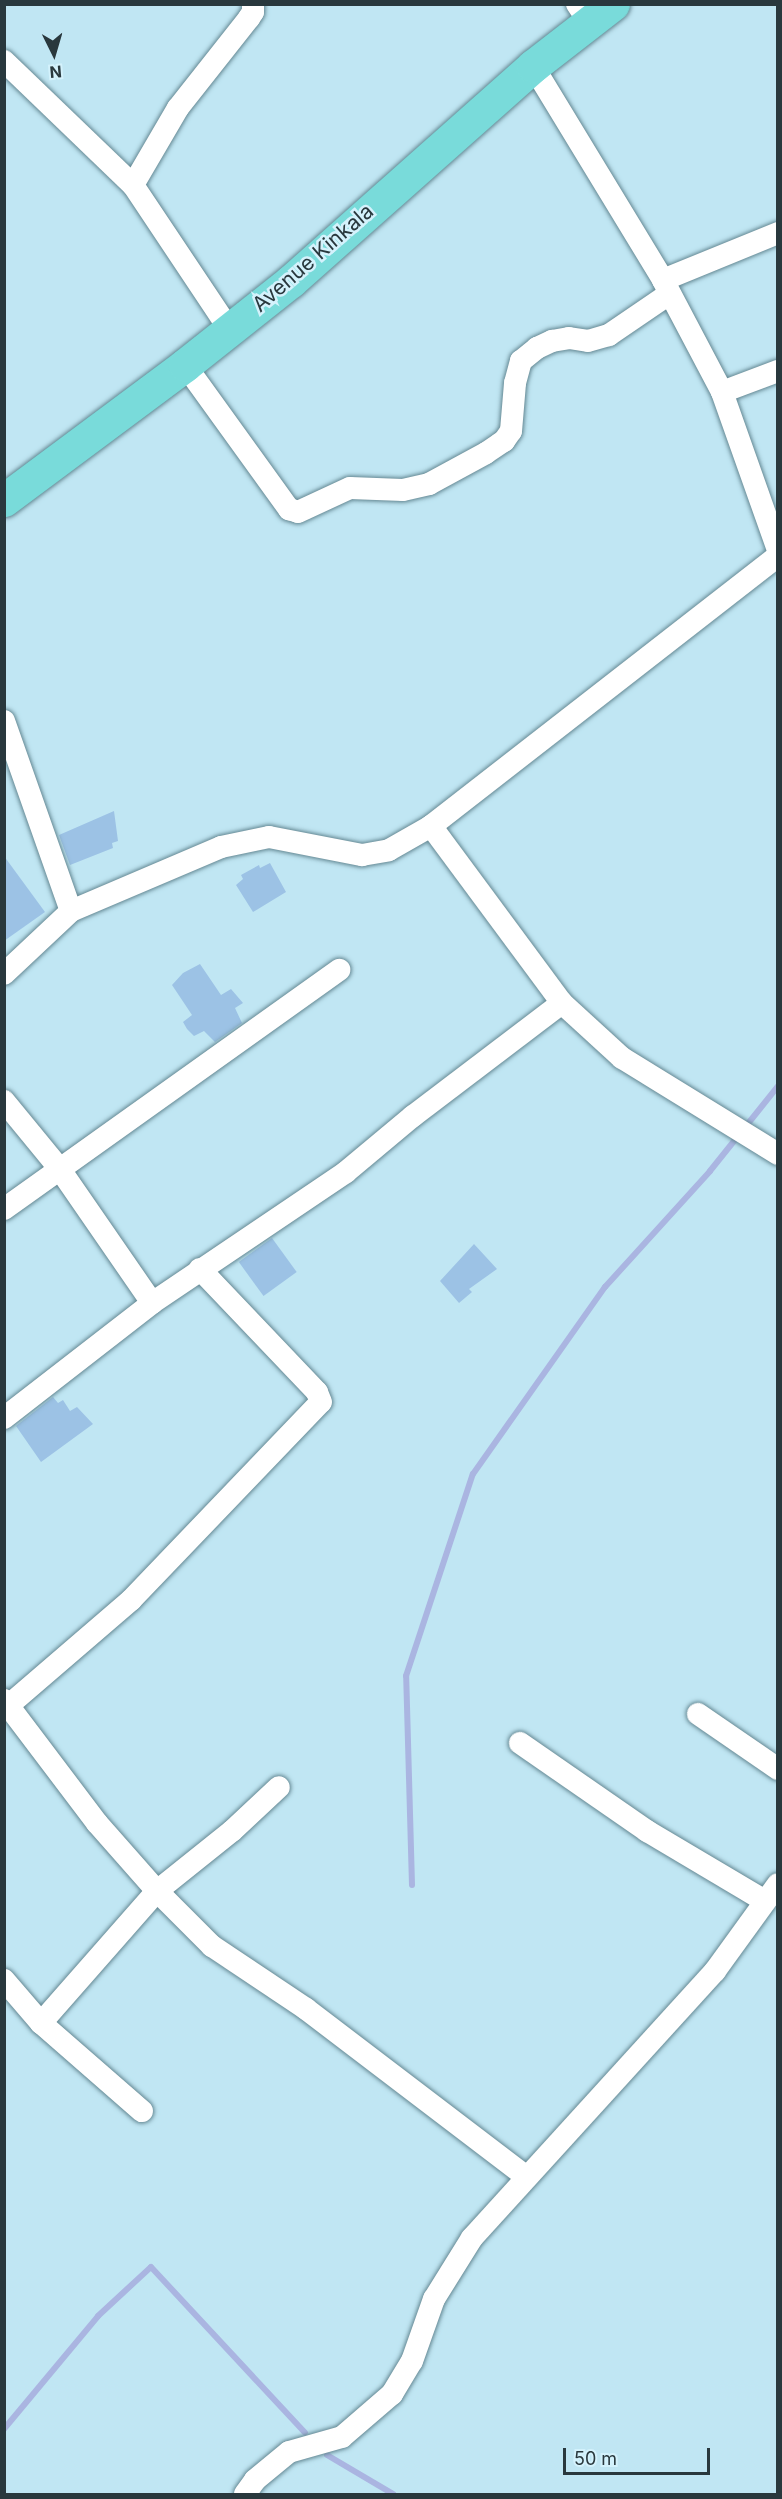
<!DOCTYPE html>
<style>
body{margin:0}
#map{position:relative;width:782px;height:2499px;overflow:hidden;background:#c0e6f3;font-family:Inter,sans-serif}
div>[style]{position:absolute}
.stream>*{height:6px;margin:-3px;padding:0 3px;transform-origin:3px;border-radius:3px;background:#aab5e1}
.building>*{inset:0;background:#9cc2e5;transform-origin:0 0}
.roads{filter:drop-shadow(0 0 2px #648893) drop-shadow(0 0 2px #648893)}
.minor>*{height:22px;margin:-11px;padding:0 11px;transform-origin:11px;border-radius:11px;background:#fff}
.primary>*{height:33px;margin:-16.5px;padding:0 16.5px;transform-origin:16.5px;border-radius:16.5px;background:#79dbda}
span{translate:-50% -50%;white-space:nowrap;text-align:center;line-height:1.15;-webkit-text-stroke:5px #d4f2fc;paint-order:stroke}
.street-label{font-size:21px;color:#29383d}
.frame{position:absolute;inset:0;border:6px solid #29383d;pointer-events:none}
.north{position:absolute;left:24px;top:24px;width:60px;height:60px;-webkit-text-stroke:4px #d4f2fc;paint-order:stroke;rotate:175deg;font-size:16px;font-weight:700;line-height:24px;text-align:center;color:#29383d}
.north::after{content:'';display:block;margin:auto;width:21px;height:27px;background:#29383d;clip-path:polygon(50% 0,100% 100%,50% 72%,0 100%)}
.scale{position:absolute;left:563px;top:2448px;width:147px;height:27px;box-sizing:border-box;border:3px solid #29383d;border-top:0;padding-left:8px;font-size:18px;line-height:21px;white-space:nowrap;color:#29383d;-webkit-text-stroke:4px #d4f2fc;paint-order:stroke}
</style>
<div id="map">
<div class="stream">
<div style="left:412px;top:1885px;width:209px;rotate:-91.6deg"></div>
<div style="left:406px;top:1676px;width:213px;rotate:-71.7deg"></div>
<div style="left:473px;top:1474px;width:229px;rotate:-54.8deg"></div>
<div style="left:605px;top:1287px;width:156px;rotate:-47.8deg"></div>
<div style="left:710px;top:1171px;width:109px;rotate:-51.3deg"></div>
<div style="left:4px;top:2429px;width:147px;rotate:-50.2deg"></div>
<div style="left:98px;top:2316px;width:72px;rotate:-42.8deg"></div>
<div style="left:151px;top:2267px;width:226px;rotate:47.1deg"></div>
<div style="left:327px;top:2455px;width:77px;rotate:30.6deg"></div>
</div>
<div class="building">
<div style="clip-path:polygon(114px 811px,118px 841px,112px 843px,113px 848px,70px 865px,59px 835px)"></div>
<div style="clip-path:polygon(4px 856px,45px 912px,4px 941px)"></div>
<div style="clip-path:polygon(270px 863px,286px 892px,253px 912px,236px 885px,243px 879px,241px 875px,259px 865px,260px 868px)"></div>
<div style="clip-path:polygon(200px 964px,221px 995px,231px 989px,243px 1003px,235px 1008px,242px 1023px,215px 1042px,204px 1031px,194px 1036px,187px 1029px,183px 1022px,192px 1015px,172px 985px,183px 973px)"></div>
<div style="left:272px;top:1238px;width:42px;height:41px;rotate:54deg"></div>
<div style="clip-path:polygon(474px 1244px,497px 1269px,469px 1289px,472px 1292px,459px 1303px,440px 1281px)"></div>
<div style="clip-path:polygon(53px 1397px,58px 1403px,63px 1400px,70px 1411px,77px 1407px,93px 1424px,41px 1462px,16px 1426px)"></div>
</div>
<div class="roads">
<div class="minor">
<div style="left:577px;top:4px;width:22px;rotate:56deg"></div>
<div style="left:4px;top:61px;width:179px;rotate:43.9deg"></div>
<div style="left:133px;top:185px;width:173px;rotate:56.3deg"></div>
<div style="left:533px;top:66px;width:250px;rotate:58.7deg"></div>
<div style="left:663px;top:280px;width:127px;rotate:62.2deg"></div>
<div style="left:722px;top:392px;width:168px;rotate:70.5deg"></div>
<div style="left:133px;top:185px;width:89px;rotate:-59.7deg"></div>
<div style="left:178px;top:108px;width:115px;rotate:-51.7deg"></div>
<div style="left:249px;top:18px;width:7px;rotate:-56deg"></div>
<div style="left:253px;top:12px;width:8px;rotate:-90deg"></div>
<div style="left:663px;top:280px;width:124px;rotate:-22.2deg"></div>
<div style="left:185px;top:365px;width:178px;rotate:54.2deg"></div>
<div style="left:289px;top:509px;width:9px;rotate:18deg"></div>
<div style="left:298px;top:512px;width:57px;rotate:-24.8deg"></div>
<div style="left:350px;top:488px;width:53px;rotate:2.2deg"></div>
<div style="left:403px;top:490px;width:27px;rotate:-13deg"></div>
<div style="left:429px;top:484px;width:65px;rotate:-28.5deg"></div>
<div style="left:486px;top:453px;width:22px;rotate:-34deg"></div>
<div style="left:504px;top:441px;width:12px;rotate:-55deg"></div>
<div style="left:511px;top:431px;width:48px;rotate:-85.2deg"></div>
<div style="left:515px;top:383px;width:23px;rotate:-75deg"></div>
<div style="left:521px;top:361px;width:21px;rotate:-39deg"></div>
<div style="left:537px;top:348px;width:17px;rotate:-25deg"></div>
<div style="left:552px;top:341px;width:17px;rotate:-10deg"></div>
<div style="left:569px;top:338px;width:19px;rotate:9deg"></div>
<div style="left:588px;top:341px;width:22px;rotate:-16deg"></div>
<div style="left:609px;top:335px;width:73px;rotate:-34.3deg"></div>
<div style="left:722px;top:392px;width:60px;rotate:-20.6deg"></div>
<div style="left:4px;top:721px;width:201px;rotate:70.6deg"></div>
<div style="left:431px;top:826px;width:220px;rotate:53.5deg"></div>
<div style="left:562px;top:1003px;width:81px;rotate:42.5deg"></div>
<div style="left:622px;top:1058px;width:183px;rotate:31.6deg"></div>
<div style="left:4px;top:974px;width:92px;rotate:-43.2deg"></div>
<div style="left:71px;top:911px;width:163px;rotate:-23.1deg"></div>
<div style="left:221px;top:847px;width:49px;rotate:-11.8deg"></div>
<div style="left:269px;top:837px;width:95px;rotate:11deg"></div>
<div style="left:362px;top:855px;width:27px;rotate:-10deg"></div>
<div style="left:389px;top:850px;width:48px;rotate:-29.7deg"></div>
<div style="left:431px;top:826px;width:440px;rotate:-37.9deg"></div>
<div style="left:4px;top:1101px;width:87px;rotate:50.6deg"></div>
<div style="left:59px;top:1168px;width:164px;rotate:55.4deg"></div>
<div style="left:4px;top:1209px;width:412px;rotate:-35.5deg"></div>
<div style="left:4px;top:1418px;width:187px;rotate:-37.8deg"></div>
<div style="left:152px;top:1303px;width:234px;rotate:-34deg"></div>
<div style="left:346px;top:1172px;width:87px;rotate:-39.9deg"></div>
<div style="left:413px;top:1116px;width:187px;rotate:-37.2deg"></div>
<div style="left:4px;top:1700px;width:154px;rotate:52.9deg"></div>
<div style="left:97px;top:1823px;width:91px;rotate:48.6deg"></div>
<div style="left:157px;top:1891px;width:78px;rotate:45deg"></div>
<div style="left:212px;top:1946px;width:113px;rotate:33.8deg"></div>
<div style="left:306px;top:2009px;width:275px;rotate:37.3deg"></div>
<div style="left:9px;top:1705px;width:161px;rotate:-40.7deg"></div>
<div style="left:131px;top:1600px;width:274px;rotate:-46.2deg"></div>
<div style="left:321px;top:1402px;width:11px;rotate:-112deg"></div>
<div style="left:317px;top:1392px;width:170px;rotate:-133.6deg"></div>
<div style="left:698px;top:1714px;width:97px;rotate:34.5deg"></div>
<div style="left:520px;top:1743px;width:155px;rotate:34.7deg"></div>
<div style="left:647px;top:1831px;width:137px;rotate:30.7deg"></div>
<div style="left:4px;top:1980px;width:57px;rotate:49.3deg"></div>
<div style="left:41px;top:2023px;width:134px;rotate:41.1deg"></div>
<div style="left:41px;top:2023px;width:176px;rotate:-48.7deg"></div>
<div style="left:157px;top:1891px;width:96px;rotate:-38.7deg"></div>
<div style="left:232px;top:1831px;width:64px;rotate:-43.1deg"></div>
<div style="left:245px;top:2494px;width:17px;rotate:-54deg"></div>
<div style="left:255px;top:2480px;width:44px;rotate:-39.5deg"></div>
<div style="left:289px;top:2452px;width:55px;rotate:-15.8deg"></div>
<div style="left:342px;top:2437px;width:66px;rotate:-40.7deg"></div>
<div style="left:392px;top:2394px;width:39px;rotate:-59deg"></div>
<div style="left:412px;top:2361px;width:66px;rotate:-70.5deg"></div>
<div style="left:434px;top:2299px;width:72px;rotate:-58.1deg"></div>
<div style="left:472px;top:2238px;width:361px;rotate:-47.7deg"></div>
<div style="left:715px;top:1971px;width:107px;rotate:-54.1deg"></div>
</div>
<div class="primary">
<div style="left:4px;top:500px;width:226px;rotate:-36.7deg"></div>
<div style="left:185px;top:365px;width:135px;rotate:-38.4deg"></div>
<div style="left:291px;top:281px;width:324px;rotate:-41.6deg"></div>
<div style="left:533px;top:66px;width:101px;rotate:-37.8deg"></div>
</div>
</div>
<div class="street-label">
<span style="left:313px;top:258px;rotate:-41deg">Avenue Kinkala</span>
</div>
<div class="frame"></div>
<div class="north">N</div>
<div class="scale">50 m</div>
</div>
